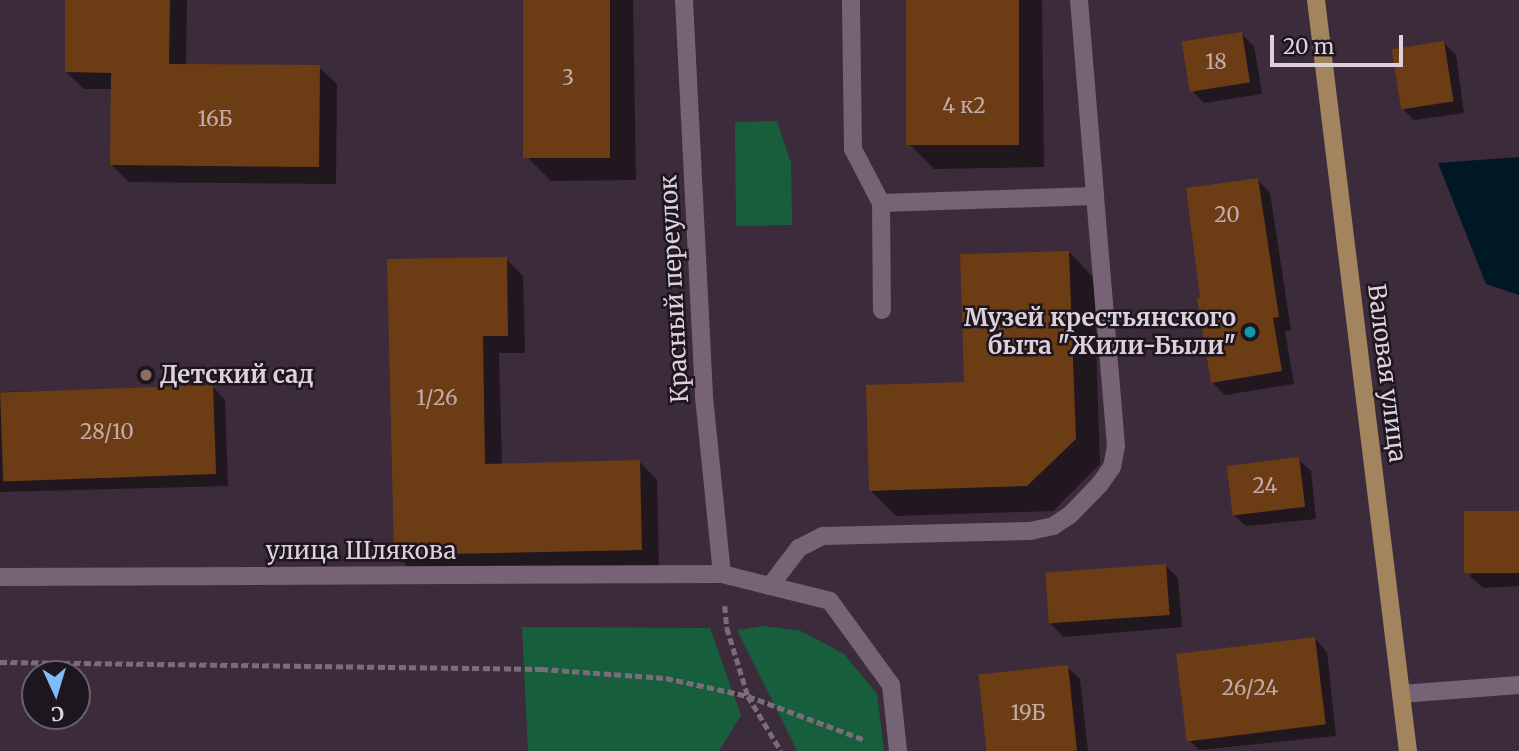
<!DOCTYPE html>
<meta charset="utf-8">
<style>
body{margin:0}
#map{position:relative;width:1519px;height:751px;overflow:hidden;background:#3c2b3b;font-family:Merriweather,serif}
div>[style]{position:absolute}
.green>*{inset:0;background:#175f3c}
.water>*{inset:0;background:#001725}
.shadow>*{inset:0;background:#0007}
.building>*{inset:0;background:#6c3c15;transform-origin:0 0}
.path>*{height:4.5px;margin-top:-2.25px;transform-origin:0;background:repeating-linear-gradient(90deg,#7a6c79 0 7px,transparent 0 10.5px)}
.minor>*{height:18px;margin:-9px;padding:0 9px;transform-origin:9px;border-radius:9px;background:#766375}
.major>*{height:18px;margin:-9px;padding:0 9px;transform-origin:9px;border-radius:9px;background:#a2855e}
.dots>*{width:19px;height:19px;translate:-50% -50%;box-sizing:border-box;border:4px solid #1e161e;border-radius:50%}
span{translate:-50% -50%;white-space:nowrap;text-align:center;line-height:1.15;-webkit-text-stroke:5px #1e161e;paint-order:stroke}
.number-label{font-size:21px;color:#c1acaa}
.number-label span{-webkit-text-stroke-width:0}
.street-label{font-size:24px;color:#ddd2dc}
.poi-label{font-size:24px;color:#ddd2dc;font-weight:700}
.right{translate:-100% -50%;text-align:right}
.left{translate:0 -50%;text-align:left}
.north{position:absolute;left:21px;top:660px;width:70px;height:70px;box-sizing:border-box;background:#1e161e;border:2px solid #6a616a;border-radius:50%;rotate:176deg;font-size:19px;font-weight:700;line-height:28px;text-align:center;color:#ddd2dc}
.north::after{content:'';display:block;margin:auto;width:24px;height:32px;background:#7fbdfa;clip-path:polygon(50% 0,100% 100%,50% 72%,0 100%)}
.scale{position:absolute;left:1270px;top:35px;width:133px;height:32px;box-sizing:border-box;border:4px solid #ddd2dc;border-top:0;padding-left:9px;font-size:21px;line-height:24px;white-space:nowrap;color:#ddd2dc;-webkit-text-stroke:5px #1e161e;paint-order:stroke}
</style>
<div id="map">
<div class="green">
<div style="clip-path:polygon(777px 121px,791px 163px,792px 225px,736px 226px,735px 122px)"></div>
<div style="clip-path:polygon(763px 626px,801px 631px,844px 654px,877px 694px,884px 751px,797px 751px,737px 630px)"></div>
<div style="clip-path:polygon(522px 627px,710px 628px,741px 715px,719px 751px,528px 751px)"></div>
</div>
<div class="water">
<div style="clip-path:polygon(1519px 157px,1519px 295px,1486px 284px,1438px 163px)"></div>
</div>
<div class="shadow">
<div style="clip-path:polygon(67px 0,187px 0,186px 65px,319px 67px,337px 84px,336px 184px,129px 182px,112px 165px,113px 89px,84px 89px,66px 72px)"></div>
<div style="clip-path:polygon(525px 0,633px 0,636px 180px,551px 181px,527px 157px)"></div>
<div style="clip-path:polygon(908px 0,1042px 0,1044px 167px,934px 169px,910px 145px)"></div>
<div style="clip-path:polygon(1241px 34px,1254px 46px,1262px 94px,1204px 103px,1192px 91px)"></div>
<div style="clip-path:polygon(1444px 43px,1456px 55px,1464px 113px,1414px 120px,1401px 107px)"></div>
<div style="clip-path:polygon(1258px 180px,1270px 193px,1291px 330px,1285px 331px,1294px 384px,1225px 395px,1212px 382px)"></div>
<div style="clip-path:polygon(1069px 252px,1094px 278px,1100px 464px,1053px 511px,896px 516px,871px 491px,966px 383px)"></div>
<div style="clip-path:polygon(506px 259px,523px 276px,525px 353px,499px 353px,502px 465px,640px 462px,657px 480px,659px 567px,413px 572px,395px 554px)"></div>
<div style="clip-path:polygon(213px 387px,225px 400px,228px 486px,0 492px,0 392px)"></div>
<div style="clip-path:polygon(1298px 459px,1311px 471px,1316px 519px,1246px 526px,1233px 514px)"></div>
<div style="clip-path:polygon(1519px 513px,1519px 586px,1483px 588px,1470px 576px)"></div>
<div style="clip-path:polygon(1166px 566px,1178px 578px,1182px 627px,1063px 637px,1051px 624px)"></div>
<div style="clip-path:polygon(1315px 639px,1327px 652px,1336px 736px,1199px 750px,1187px 738px)"></div>
<div style="clip-path:polygon(1067px 667px,1080px 679px,1088px 751px,989px 751px)"></div>
</div>
<div class="building">
<div style="clip-path:polygon(65px 0,170px 0,169px 64px,320px 65px,319px 167px,110px 165px,111px 73px,65px 72px)"></div>
<div style="left:523px;top:0;width:87px;height:158px"></div>
<div style="left:906px;top:0;width:113px;height:145px"></div>
<div style="left:1242px;top:32px;width:51px;height:61px;rotate:81deg"></div>
<div style="left:1444px;top:41px;width:61px;height:53px;rotate:81deg"></div>
<div style="clip-path:polygon(1258px 178px,1279px 317px,1273px 318px,1282px 371px,1211px 383px,1197px 298px,1200px 297px,1186px 188px)"></div>
<div style="clip-path:polygon(1069px 251px,1076px 439px,1027px 486px,869px 491px,866px 385px,964px 382px,960px 254px)"></div>
<div style="clip-path:polygon(507px 257px,508px 336px,483px 336px,485px 464px,640px 460px,642px 550px,394px 555px,387px 259px)"></div>
<div style="left:213px;top:385px;width:89px;height:213px;rotate:88deg"></div>
<div style="left:1299px;top:457px;width:50px;height:73px;rotate:83deg"></div>
<div style="left:1519px;top:511px;width:62px;height:55px;rotate:90deg"></div>
<div style="left:1166px;top:564px;width:51px;height:121px;rotate:86deg"></div>
<div style="left:1315px;top:637px;width:88px;height:140px;rotate:83deg"></div>
<div style="left:1068px;top:665px;width:86px;height:90px;rotate:84deg"></div>
</div>
<div class="path">
<div style="left:725px;top:606px;width:22px;rotate:85deg"></div>
<div style="left:727px;top:628px;width:71px;rotate:72.8deg"></div>
<div style="left:748px;top:696px;width:64px;rotate:59deg"></div>
<div style="left:0;top:662px;width:541px;rotate:0.74deg"></div>
<div style="left:541px;top:669px;width:125px;rotate:4.1deg"></div>
<div style="left:666px;top:678px;width:84px;rotate:12.4deg"></div>
<div style="left:748px;top:696px;width:125px;rotate:20.6deg"></div>
</div>
<div class="minor">
<div style="left:684px;top:0;width:398px;rotate:87.1deg"></div>
<div style="left:704px;top:397px;width:178px;rotate:84.2deg"></div>
<div style="left:1079px;top:0;width:197px;rotate:85.3deg"></div>
<div style="left:881px;top:203px;width:107px;rotate:89.5deg"></div>
<div style="left:0;top:577px;width:722px;rotate:-0.24deg"></div>
<div style="left:722px;top:574px;width:111px;rotate:14deg"></div>
<div style="left:830px;top:601px;width:104px;rotate:54deg"></div>
<div style="left:891px;top:685px;width:66px;rotate:83.9deg"></div>
<div style="left:770px;top:586px;width:48px;rotate:-52.7deg"></div>
<div style="left:799px;top:548px;width:27px;rotate:-27deg"></div>
<div style="left:823px;top:536px;width:207px;rotate:-1.4deg"></div>
<div style="left:1030px;top:531px;width:24px;rotate:-12deg"></div>
<div style="left:1053px;top:526px;width:20px;rotate:-33deg"></div>
<div style="left:1070px;top:515px;width:43px;rotate:-45.9deg"></div>
<div style="left:1100px;top:484px;width:21px;rotate:-55deg"></div>
<div style="left:1112px;top:467px;width:21px;rotate:-79deg"></div>
<div style="left:1116px;top:446px;width:251px;rotate:-94.8deg"></div>
<div style="left:1095px;top:196px;width:214px;rotate:178.1deg"></div>
<div style="left:881px;top:203px;width:61px;rotate:-117.4deg"></div>
<div style="left:853px;top:149px;width:149px;rotate:-90.8deg"></div>
<div style="left:1401px;top:694px;width:118px;rotate:-4.4deg"></div>
</div>
<div class="major">
<div style="left:1316px;top:0;width:757px;rotate:83.02deg"></div>
</div>
<div class="dots">
<div style="left:1250px;top:332px;background:#0f9aa8"></div>
<div style="left:146px;top:375px;background:#8d6e63"></div>
</div>
<div class="number-label">
<span style="left:1216px;top:62px">18</span>
<span style="left:568px;top:78px">3</span>
<span style="left:964px;top:106px">4 к2</span>
<span style="left:215px;top:119px">16Б</span>
<span style="left:1227px;top:215px">20</span>
<span style="left:437px;top:398px">1/26</span>
<span style="left:107px;top:432px">28/10</span>
<span style="left:1265px;top:486px">24</span>
<span style="left:1250px;top:688px">26/24</span>
<span style="left:1028px;top:713px">19Б</span>
</div>
<div class="street-label">
<span style="left:674px;top:289px;rotate:-93deg">Красный переулок</span>
<span style="left:1387px;top:373px;rotate:83deg">Валовая улица</span>
<span style="left:361px;top:551px">улица Шлякова</span>
</div>
<div class="poi-label">
<span class="right" style="left:1236px;top:332px">Музей крестьянского<br>быта "Жили-Были"</span>
<span class="left" style="left:160px;top:375px">Детский сад</span>
</div>
<div class="north">С</div>
<div class="scale">20 m</div>
</div>
